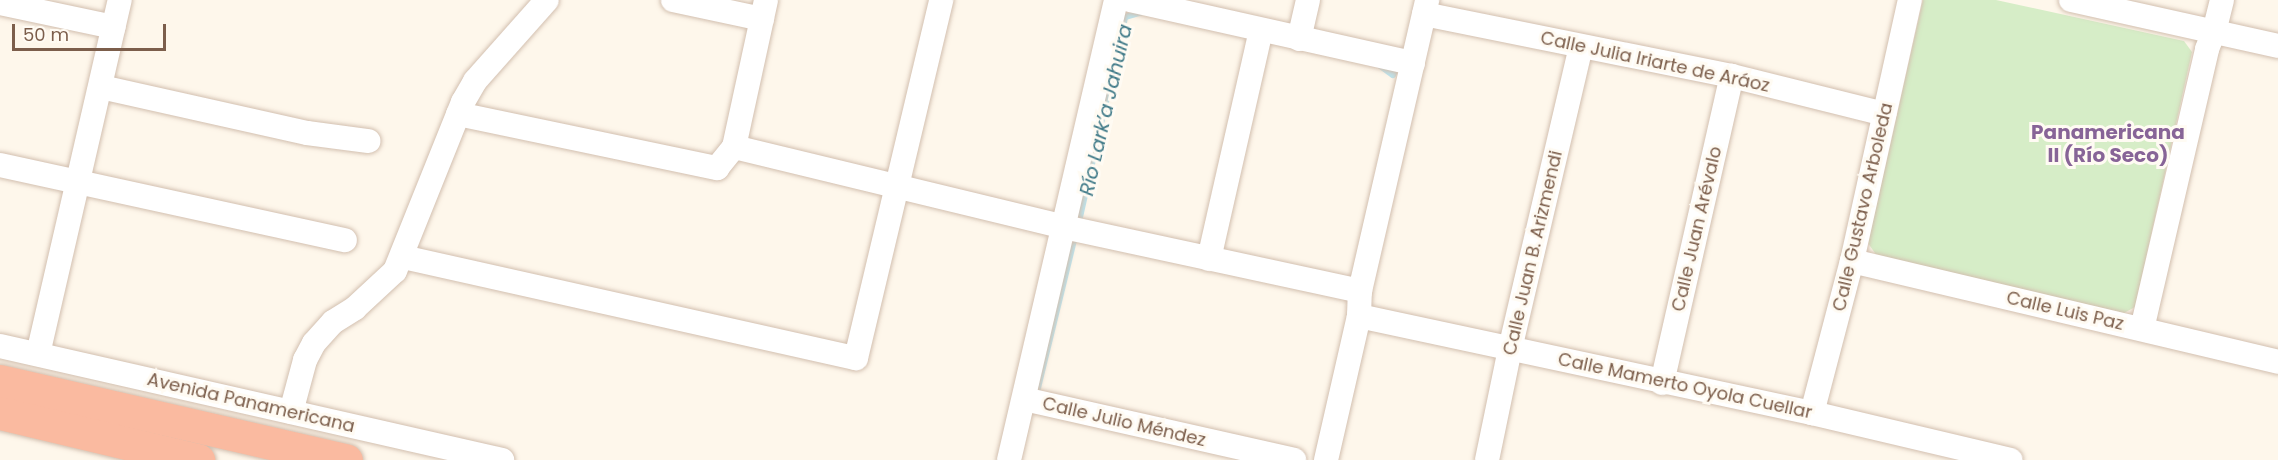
<!DOCTYPE html>
<meta charset="utf-8">
<style>
body{margin:0}
#map{position:relative;width:2278px;height:460px;overflow:hidden;background:#fef7eb;font-family:Poppins,sans-serif}
div>[style]{position:absolute}
.green>*{inset:0;background:#d6edc7}
.stream>*{height:6px;margin:-3px;padding:0 3px;transform-origin:3px;border-radius:3px;background:#bde2ea}
.roads{filter:drop-shadow(0 0 2px #d2bfaf) drop-shadow(0 0 2px #d2bfaf)}
.street>*{height:24px;margin:-12px;padding:0 12px;transform-origin:12px;border-radius:12px;background:#fff}
.highway>*{height:33px;margin:-16.5px;padding:0 16.5px;transform-origin:16.5px;border-radius:16.5px;background:#fabaa0}
span{translate:-50% -50%;white-space:nowrap;text-align:center;line-height:1.15;-webkit-text-stroke:6px #fffbf3;paint-order:stroke}
.street-label{font-size:18px;color:#7c5e4b}
.water-label{font-size:20px;color:#407a88;font-style:italic}
.neighbourhood-label{font-size:20px;color:#876497;font-weight:700}
.scale{position:absolute;left:12px;top:24px;width:154px;height:27px;box-sizing:border-box;border:3px solid #7c5e4b;border-top:0;padding-left:8px;font-size:18px;line-height:21px;white-space:nowrap;color:#7c5e4b;-webkit-text-stroke:4px #fffbf3;paint-order:stroke}
</style>
<div id="map">
<div class="green">
<div style="clip-path:polygon(1923px 0,1996px 0,2184px 41px,2192px 52px,2135px 307px,2124px 313px,1877px 256px,1868px 243px)"></div>
</div>
<div class="stream">
<div style="left:1379px;top:65px;width:17px;rotate:36deg"></div>
<div style="left:1393px;top:75px;width:11px;rotate:-63deg"></div>
<div style="left:1078px;top:226px;width:214px;rotate:-77.3deg"></div>
<div style="left:1125px;top:17px;width:18px;rotate:-16deg"></div>
<div style="left:1037px;top:392px;width:161px;rotate:-76.3deg"></div>
</div>
<div class="roads">
<div class="street">
<div style="left:673px;top:0;width:91px;rotate:12.1deg"></div>
<div style="left:1130px;top:0;width:290px;rotate:12.6deg"></div>
<div style="left:2071px;top:0;width:212px;rotate:12.5deg"></div>
<div style="left:0;top:3px;width:116px;rotate:11.9deg"></div>
<div style="left:1424px;top:14px;width:314px;rotate:11.4deg"></div>
<div style="left:1732px;top:76px;width:157px;rotate:14deg"></div>
<div style="left:1299px;top:39px;width:40px;rotate:-77deg"></div>
<div style="left:101px;top:87px;width:211px;rotate:12.6deg"></div>
<div style="left:307px;top:133px;width:62px;rotate:7.5deg"></div>
<div style="left:458px;top:114px;width:265px;rotate:11.8deg"></div>
<div style="left:717px;top:168px;width:27px;rotate:-51deg"></div>
<div style="left:734px;top:147px;width:150px;rotate:-77.7deg"></div>
<div style="left:734px;top:147px;width:340px;rotate:13.6deg"></div>
<div style="left:1064px;top:227px;width:303px;rotate:12.2deg"></div>
<div style="left:0;top:165px;width:353px;rotate:12.3deg"></div>
<div style="left:403px;top:257px;width:464px;rotate:12.6deg"></div>
<div style="left:856px;top:358px;width:368px;rotate:-76.6deg"></div>
<div style="left:1209px;top:259px;width:234px;rotate:-77.2deg"></div>
<div style="left:1852px;top:261px;width:438px;rotate:13.3deg"></div>
<div style="left:1359px;top:316px;width:463px;rotate:12.1deg"></div>
<div style="left:1812px;top:413px;width:204px;rotate:13.3deg"></div>
<div style="left:2142px;top:329px;width:287px;rotate:-76.9deg"></div>
<div style="left:2207px;top:49px;width:18px;rotate:-68deg"></div>
<div style="left:2214px;top:32px;width:33px;rotate:-76deg"></div>
<div style="left:0;top:346px;width:515px;rotate:12.79deg"></div>
<div style="left:38px;top:354px;width:363px;rotate:-77deg"></div>
<div style="left:1662px;top:383px;width:315px;rotate:-77.2deg"></div>
<div style="left:1024px;top:399px;width:277px;rotate:12.7deg"></div>
<div style="left:291px;top:412px;width:54px;rotate:-74.9deg"></div>
<div style="left:305px;top:360px;width:19px;rotate:-62deg"></div>
<div style="left:314px;top:343px;width:28px;rotate:-48deg"></div>
<div style="left:333px;top:322px;width:26px;rotate:-32deg"></div>
<div style="left:355px;top:308px;width:54px;rotate:-42.8deg"></div>
<div style="left:395px;top:271px;width:182px;rotate:-68.1deg"></div>
<div style="left:463px;top:102px;width:24px;rotate:-60deg"></div>
<div style="left:475px;top:81px;width:108px;rotate:-48.4deg"></div>
<div style="left:1812px;top:413px;width:157px;rotate:-75.3deg"></div>
<div style="left:1852px;top:261px;width:267px;rotate:-77.5deg"></div>
<div style="left:1009px;top:460px;width:472px;rotate:-76.9deg"></div>
<div style="left:1326px;top:460px;width:148px;rotate:-77.1deg"></div>
<div style="left:1359px;top:316px;width:25px;rotate:-88deg"></div>
<div style="left:1360px;top:291px;width:299px;rotate:-77deg"></div>
<div style="left:1487px;top:460px;width:113px;rotate:-78.3deg"></div>
<div style="left:1510px;top:349px;width:310px;rotate:-76.8deg"></div>
</div>
<div class="highway">
<div style="left:0;top:381px;width:355px;rotate:12.9deg"></div>
<div style="left:0;top:413px;width:204px;rotate:13.4deg"></div>
</div>
</div>
<div class="street-label">
<span style="left:1655px;top:62px;rotate:12deg">Calle Julia Iriarte de Aráoz</span>
<span style="left:1863px;top:207px;rotate:-77deg">Calle Gustavo Arboleda</span>
<span style="left:1697px;top:229px;rotate:-77deg">Calle Juan Arévalo</span>
<span style="left:1533px;top:253px;rotate:-77deg">Calle Juan B. Arizmendi</span>
<span style="left:2065px;top:311px;rotate:13deg">Calle Luis Paz</span>
<span style="left:1685px;top:386px;rotate:12deg">Calle Mamerto Oyola Cuellar</span>
<span style="left:251px;top:403px;rotate:13deg">Avenida Panamericana</span>
<span style="left:1124px;top:422px;rotate:13deg">Calle Julio Méndez</span>
</div>
<div class="water-label">
<span style="left:1106px;top:110px;rotate:-77deg">Río Lark’a Jahuira</span>
</div>
<div class="neighbourhood-label">
<span style="left:2108px;top:144px">Panamericana<br>II (Río Seco)</span>
</div>
<div class="scale">50 m</div>
</div>
